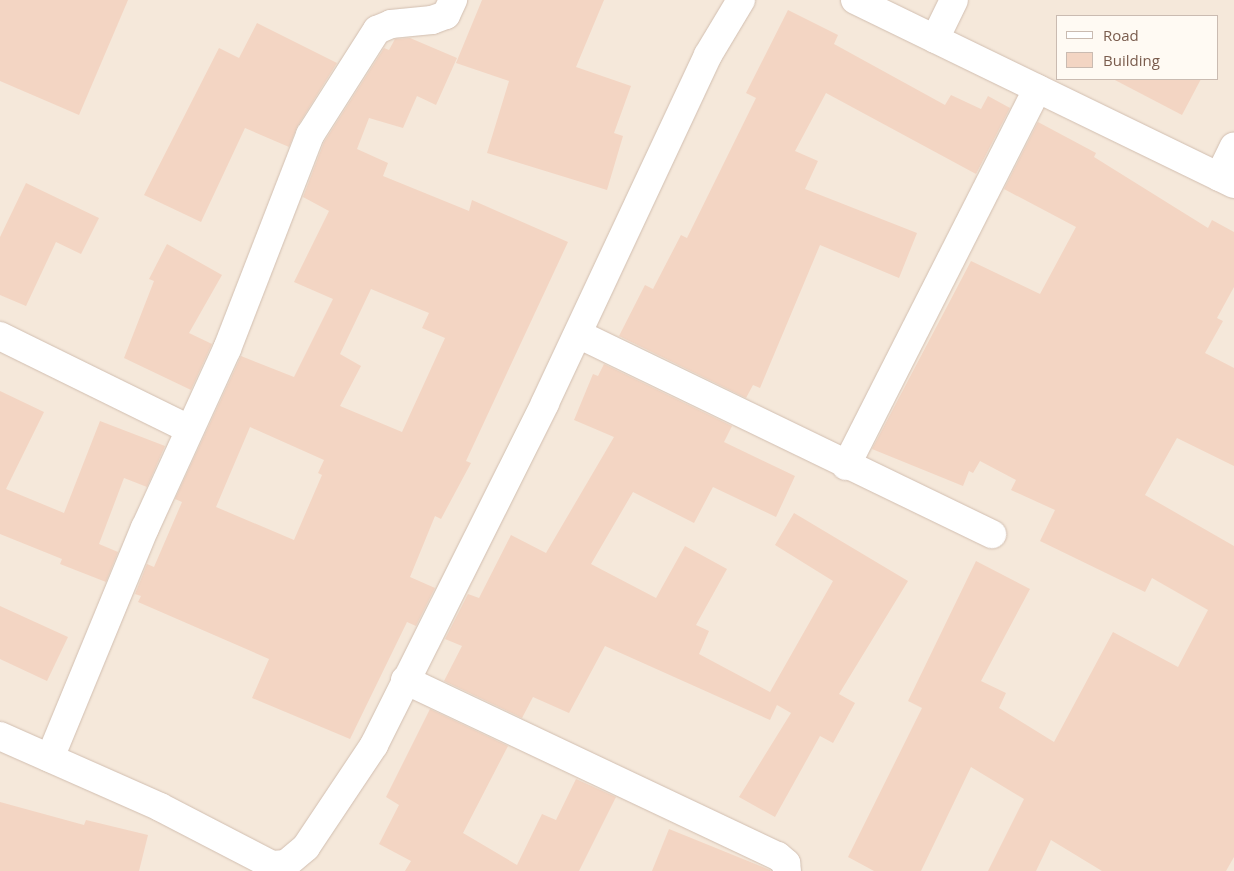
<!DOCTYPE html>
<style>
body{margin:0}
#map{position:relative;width:1234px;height:871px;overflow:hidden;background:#fdf6ec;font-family:"Open Sans",sans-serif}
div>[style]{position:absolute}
.residential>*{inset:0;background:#f5e8da}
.building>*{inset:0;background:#f3d5c3}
.roads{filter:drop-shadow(0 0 1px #d1beb0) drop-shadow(0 0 1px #d1beb0)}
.minor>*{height:28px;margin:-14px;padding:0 14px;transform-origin:14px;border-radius:14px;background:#fff}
span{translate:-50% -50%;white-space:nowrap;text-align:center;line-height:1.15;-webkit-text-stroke:5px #fffaf3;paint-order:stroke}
.legend{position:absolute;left:1056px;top:15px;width:162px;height:65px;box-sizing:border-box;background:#fffaf3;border:1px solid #cabbb1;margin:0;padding:6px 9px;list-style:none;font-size:15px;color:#7a5c4d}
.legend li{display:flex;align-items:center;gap:10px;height:25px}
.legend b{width:25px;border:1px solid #cabbb1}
</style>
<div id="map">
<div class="residential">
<div style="clip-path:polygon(evenodd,0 0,1234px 0,1234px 871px,0 871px,0 0,1058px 16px,1218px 16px,1218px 79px,1058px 79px,1058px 16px)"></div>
</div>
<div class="building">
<div style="clip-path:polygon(0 0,128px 0,79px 115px,0 81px)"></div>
<div style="clip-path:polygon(482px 0,604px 0,576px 67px,631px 86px,614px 133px,623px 136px,607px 190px,487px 153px,509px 81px,456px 63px)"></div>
<div style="clip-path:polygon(788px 10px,838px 35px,834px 44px,945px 105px,951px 95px,981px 109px,988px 96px,1010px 108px,976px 174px,826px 93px,795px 151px,818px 161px,805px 189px,917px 233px,899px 278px,820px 245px,760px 388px,753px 385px,746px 398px,619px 336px,645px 285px,653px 289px,681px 235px,687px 238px,756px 98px,746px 93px)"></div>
<div style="clip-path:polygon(257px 23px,337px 63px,297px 127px,289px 147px,245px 128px,201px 222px,144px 195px,219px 48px,239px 58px)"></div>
<div style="clip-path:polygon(evenodd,410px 38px,457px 58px,436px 105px,417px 96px,403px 128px,369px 118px,357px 149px,388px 163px,383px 176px,469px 211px,472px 200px,568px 242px,466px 461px,471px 463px,441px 519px,435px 516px,410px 577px,435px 588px,416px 626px,407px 622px,350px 739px,252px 698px,269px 659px,138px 602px,141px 596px,135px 594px,147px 564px,154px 567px,182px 502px,175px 499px,241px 356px,294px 377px,333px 299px,294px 282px,329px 211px,303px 197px,324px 142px,384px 48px,389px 50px,395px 39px,410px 38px,371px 289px,429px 313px,422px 328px,445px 338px,402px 432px,340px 406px,361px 366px,340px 354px,371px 289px,410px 38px,250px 427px,324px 460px,318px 473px,322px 475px,294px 540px,216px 507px,250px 427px)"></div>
<div style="clip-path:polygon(1113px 79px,1201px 79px,1182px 115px)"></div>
<div style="clip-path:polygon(1038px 122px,1096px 153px,1094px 157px,1208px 228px,1212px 220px,1234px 232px,1234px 287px,1217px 318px,1223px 321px,1205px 353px,1234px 368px,1234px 466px,1177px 438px,1145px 495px,1234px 546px,1234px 857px,1226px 871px,1102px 871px,1051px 840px,1036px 871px,988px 871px,1024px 799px,971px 767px,921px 871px,874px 871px,848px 857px,922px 708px,908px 701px,976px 561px,1030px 589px,981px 681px,1006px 693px,999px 708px,1054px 742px,1113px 632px,1178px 667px,1208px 610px,1152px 578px,1145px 592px,1040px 541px,1055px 510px,1011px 490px,1016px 480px,980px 461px,973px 473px,969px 471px,963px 486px,872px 449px,971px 261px,1040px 294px,1076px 227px,1004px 189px)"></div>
<div style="clip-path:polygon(26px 183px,99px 218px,81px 254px,56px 242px,26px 306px,0 295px,0 237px)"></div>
<div style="clip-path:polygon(167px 244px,222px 275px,189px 333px,212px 344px,191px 390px,124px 358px,154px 281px,149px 279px)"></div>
<div style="clip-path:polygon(604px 364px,732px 426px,724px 442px,795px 476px,776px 517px,713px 487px,694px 523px,633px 492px,591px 564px,656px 598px,685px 546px,727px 569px,696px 625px,709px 631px,699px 654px,770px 692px,833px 581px,775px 545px,794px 513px,908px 581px,839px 694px,855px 703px,833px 743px,820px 736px,775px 817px,739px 797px,791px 713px,777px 705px,770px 720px,605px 646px,569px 713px,533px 697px,522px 718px,444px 681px,462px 646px,445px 639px,468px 594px,479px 598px,511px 535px,546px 553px,614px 437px,574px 420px,593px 374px,598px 376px)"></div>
<div style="clip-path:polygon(0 391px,44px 412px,6px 489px,64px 513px,100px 421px,165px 446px,147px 487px,124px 478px,99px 544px,118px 552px,106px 582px,60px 564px,62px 559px,0 534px)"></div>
<div style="clip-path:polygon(0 606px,68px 637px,47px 681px,0 659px)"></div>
<div style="clip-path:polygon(430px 709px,508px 746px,463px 833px,517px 865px,542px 814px,556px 820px,576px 779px,616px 797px,579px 871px,405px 871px,411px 861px,379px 844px,399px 805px,386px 797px)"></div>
<div style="clip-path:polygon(0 802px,84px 825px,86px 820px,148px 835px,139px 871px,0 871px)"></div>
<div style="clip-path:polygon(669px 829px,770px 870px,770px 871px,652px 871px)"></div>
</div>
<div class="roads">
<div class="minor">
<div style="left:855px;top:0;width:421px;rotate:25.9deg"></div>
<div style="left:935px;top:39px;width:43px;rotate:-64deg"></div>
<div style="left:1219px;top:177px;width:34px;rotate:-64deg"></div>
<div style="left:578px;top:334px;width:460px;rotate:25.8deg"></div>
<div style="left:0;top:336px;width:211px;rotate:26.2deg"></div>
<div style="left:846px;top:466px;width:423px;rotate:-63.1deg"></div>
<div style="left:405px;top:680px;width:412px;rotate:25.3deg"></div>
<div style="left:778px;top:856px;width:11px;rotate:41deg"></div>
<div style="left:786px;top:863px;width:8px;rotate:83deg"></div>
<div style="left:0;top:736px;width:175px;rotate:23.9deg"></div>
<div style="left:160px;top:807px;width:126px;rotate:27.4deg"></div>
<div style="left:272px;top:865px;width:14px;rotate:-4deg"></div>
<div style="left:286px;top:864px;width:26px;rotate:-40deg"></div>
<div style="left:306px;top:847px;width:123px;rotate:-56.3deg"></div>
<div style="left:374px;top:745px;width:382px;rotate:-63.4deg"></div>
<div style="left:545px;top:403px;width:384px;rotate:-64.9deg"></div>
<div style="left:708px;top:55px;width:64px;rotate:-59deg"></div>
<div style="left:50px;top:758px;width:249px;rotate:-67.6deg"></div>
<div style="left:145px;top:528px;width:197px;rotate:-65.4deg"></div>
<div style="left:227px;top:349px;width:230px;rotate:-68.8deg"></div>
<div style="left:310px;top:135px;width:125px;rotate:-57.5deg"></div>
<div style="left:377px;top:30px;width:15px;rotate:-23deg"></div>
<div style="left:391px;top:24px;width:41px;rotate:-5.6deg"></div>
<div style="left:432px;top:20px;width:15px;rotate:-20deg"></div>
<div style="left:446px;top:15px;width:17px;rotate:-65deg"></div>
</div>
</div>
<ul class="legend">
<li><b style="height:6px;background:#fff"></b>Road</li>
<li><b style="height:14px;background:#f3d5c3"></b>Building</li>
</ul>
</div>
